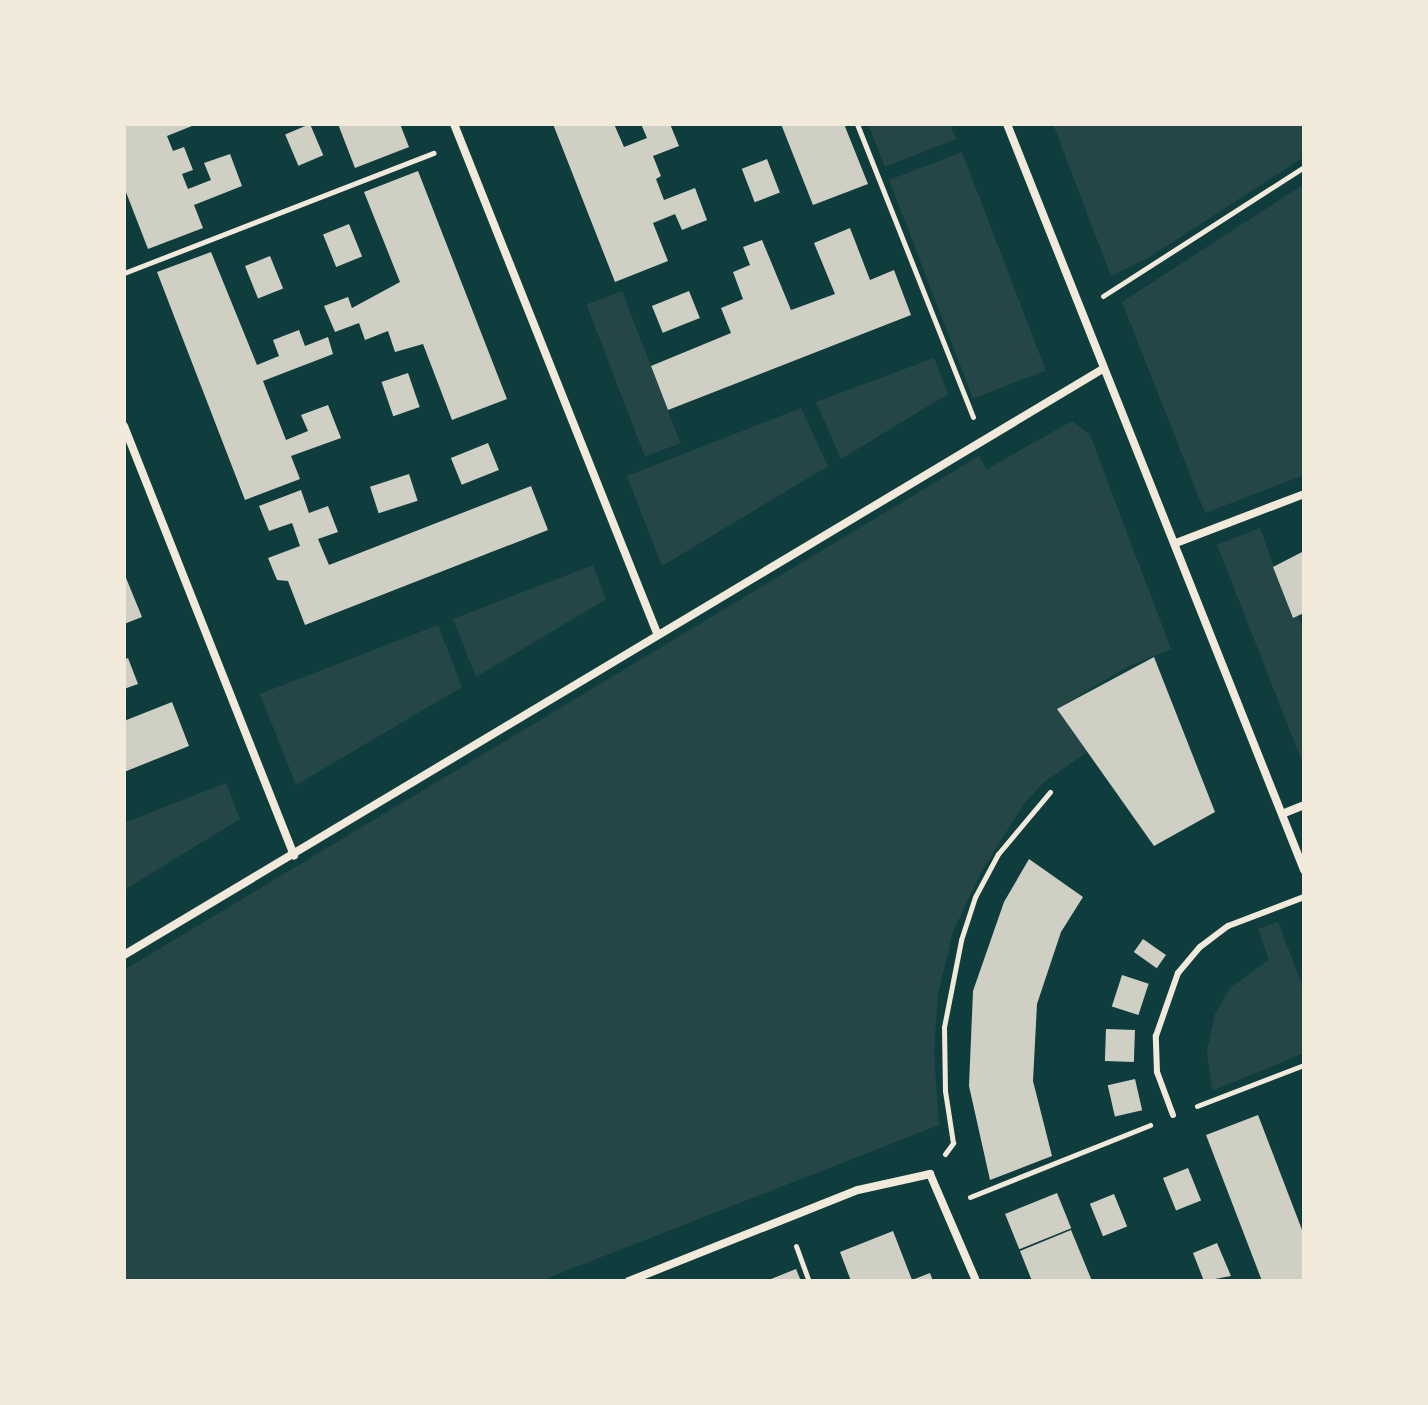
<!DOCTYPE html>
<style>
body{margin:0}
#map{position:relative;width:1428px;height:1405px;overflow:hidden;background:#0f3d3e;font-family:"Varela Round",sans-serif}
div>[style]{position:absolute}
.green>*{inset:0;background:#244646;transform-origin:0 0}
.building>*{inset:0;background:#cfcfc3;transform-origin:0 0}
.path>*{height:5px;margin:-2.5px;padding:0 2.5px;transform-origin:2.5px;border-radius:2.5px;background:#f1e9da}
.service>*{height:6px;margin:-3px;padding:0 3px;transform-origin:3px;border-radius:3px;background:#f1e9da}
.minor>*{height:8px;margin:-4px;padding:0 4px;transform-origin:4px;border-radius:4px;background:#f1e9da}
span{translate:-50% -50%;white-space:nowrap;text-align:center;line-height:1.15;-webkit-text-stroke:7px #f1e9da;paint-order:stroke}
.frame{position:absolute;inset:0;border:126px solid #f1e9da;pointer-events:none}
</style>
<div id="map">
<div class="green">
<div style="clip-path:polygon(868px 124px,950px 124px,956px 139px,885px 167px)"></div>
<div style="clip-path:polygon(1053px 124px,1304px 124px,1304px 157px,1148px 258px,1111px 276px)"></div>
<div style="left:962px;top:152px;width:234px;height:78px;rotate:69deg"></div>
<div style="clip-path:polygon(1304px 184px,1304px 475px,1205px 513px,1122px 302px)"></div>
<div style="left:622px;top:291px;width:163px;height:38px;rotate:69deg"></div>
<div style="clip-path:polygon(934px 358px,948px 394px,841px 459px,816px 402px)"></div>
<div style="clip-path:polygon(801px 408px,828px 466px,662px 566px,627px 476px)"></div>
<div style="clip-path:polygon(1072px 421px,1090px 435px,1171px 649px,1127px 667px,1057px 709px,1087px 752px,1043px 783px,1024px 804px,980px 874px,953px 932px,938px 994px,934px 1052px,939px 1125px,540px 1281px,124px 1281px,124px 970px,979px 456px,987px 469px)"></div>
<div style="clip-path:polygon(1260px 528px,1292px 617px,1298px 616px,1304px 632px,1304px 766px,1217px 545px)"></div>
<div style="clip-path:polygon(593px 565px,606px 599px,476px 677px,453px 619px)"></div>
<div style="clip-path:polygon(438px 625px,462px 687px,296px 785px,260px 694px)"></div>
<div style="clip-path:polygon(226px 783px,240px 819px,124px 890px,124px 823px)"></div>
<div style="clip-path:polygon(1278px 922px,1304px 990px,1304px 1053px,1212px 1091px,1207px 1051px,1215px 1014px,1231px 987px,1269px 960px,1258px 929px)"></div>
</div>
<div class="building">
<div style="clip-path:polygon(124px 124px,197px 124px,167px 136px,173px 151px,184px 147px,193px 170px,182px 174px,188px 189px,211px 180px,204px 163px,230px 154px,242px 186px,194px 205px,203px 228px,148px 249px,124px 187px)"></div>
<div style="left:310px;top:124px;width:34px;height:27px;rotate:67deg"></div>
<div style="clip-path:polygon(338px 124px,400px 124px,409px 147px,355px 168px)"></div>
<div style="clip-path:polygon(553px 124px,614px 124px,624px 147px,647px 138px,641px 124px,670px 124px,679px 146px,653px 156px,661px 176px,656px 179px,664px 200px,695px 188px,707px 220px,682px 230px,675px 214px,653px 223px,668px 261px,615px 282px)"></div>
<div style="clip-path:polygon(781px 124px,844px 124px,868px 184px,813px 205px)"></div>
<div style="left:767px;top:159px;width:36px;height:27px;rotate:69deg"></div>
<div style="clip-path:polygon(418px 171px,507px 399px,452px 420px,423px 344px,395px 352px,388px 331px,365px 340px,359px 323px,335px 332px,324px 306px,348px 297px,352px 308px,400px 282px,364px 192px)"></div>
<div style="left:349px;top:224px;width:35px;height:28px;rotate:68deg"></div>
<div style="clip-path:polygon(850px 228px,870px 280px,894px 270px,911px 315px,668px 410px,651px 366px,731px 333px,721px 308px,743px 299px,733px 272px,750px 265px,743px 247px,762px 240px,791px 310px,835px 294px,814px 243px)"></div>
<div style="clip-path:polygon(211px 252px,257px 365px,279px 356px,273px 340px,299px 330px,305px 346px,328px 337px,333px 354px,263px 381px,286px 440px,308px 431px,301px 415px,328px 405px,341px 438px,291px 456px,300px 479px,245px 500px,157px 272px)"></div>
<div style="left:270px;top:256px;width:35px;height:27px;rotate:68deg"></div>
<div style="left:689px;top:291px;width:29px;height:40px;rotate:68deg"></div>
<div style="left:408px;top:373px;width:36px;height:28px;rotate:71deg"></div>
<div style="left:488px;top:443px;width:29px;height:40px;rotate:68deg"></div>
<div style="left:409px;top:474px;width:28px;height:41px;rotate:72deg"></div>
<div style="clip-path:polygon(531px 486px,548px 530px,305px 625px,288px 581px,277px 580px,268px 558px,300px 546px,292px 523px,269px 531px,259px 506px,301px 490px,309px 513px,328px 506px,338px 532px,318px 539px,329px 565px)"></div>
<div style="clip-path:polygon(1304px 551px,1304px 613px,1293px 618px,1273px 567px)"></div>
<div style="clip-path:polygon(124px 573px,142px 617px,124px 624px)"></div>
<div style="clip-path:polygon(1154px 657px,1215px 812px,1154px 846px,1057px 709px)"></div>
<div style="clip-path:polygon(128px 658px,138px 684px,124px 689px,124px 660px)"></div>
<div style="clip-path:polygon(172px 702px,189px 746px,124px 772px,124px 721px)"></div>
<div style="clip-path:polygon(1029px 859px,1083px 897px,1061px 932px,1037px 1004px,1033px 1081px,1052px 1156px,990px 1180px,969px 1086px,973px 991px,1004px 902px)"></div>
<div style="left:1143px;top:939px;width:28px;height:16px;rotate:35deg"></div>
<div style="left:1122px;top:975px;width:28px;height:33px;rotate:18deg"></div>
<div style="left:1106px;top:1029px;width:29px;height:32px;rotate:2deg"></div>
<div style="left:1135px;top:1079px;width:32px;height:28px;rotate:77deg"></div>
<div style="clip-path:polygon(1258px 1115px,1304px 1235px,1304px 1281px,1262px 1281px,1206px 1135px)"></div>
<div style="left:1188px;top:1168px;width:35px;height:27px;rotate:68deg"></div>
<div style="left:1057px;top:1193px;width:38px;height:56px;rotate:68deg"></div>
<div style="left:1114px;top:1194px;width:35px;height:26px;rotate:68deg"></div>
<div style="clip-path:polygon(1071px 1230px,1092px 1281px,1032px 1281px,1020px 1251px)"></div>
<div style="clip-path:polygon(893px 1231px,912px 1280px,930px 1273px,933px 1281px,851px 1281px,840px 1252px)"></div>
<div style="clip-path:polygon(1217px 1243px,1231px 1276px,1204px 1281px,1193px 1253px)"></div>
<div style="clip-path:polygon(796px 1269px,801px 1281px,766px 1281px)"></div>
</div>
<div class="path">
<div style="left:857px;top:124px;width:315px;rotate:68.4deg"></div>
<div style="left:124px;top:273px;width:332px;rotate:-21.2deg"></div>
<div style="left:1103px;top:296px;width:239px;rotate:-32.7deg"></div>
<div style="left:1197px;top:1106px;width:115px;rotate:-21deg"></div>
<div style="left:945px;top:1154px;width:14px;rotate:-54deg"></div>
<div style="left:953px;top:1143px;width:53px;rotate:-98.7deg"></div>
<div style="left:945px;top:1091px;width:64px;rotate:-90.9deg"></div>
<div style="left:944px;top:1027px;width:89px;rotate:-78.9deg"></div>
<div style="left:961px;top:940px;width:45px;rotate:-72deg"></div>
<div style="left:975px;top:897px;width:49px;rotate:-61.9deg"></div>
<div style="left:998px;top:854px;width:81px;rotate:-50deg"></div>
<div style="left:970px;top:1197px;width:194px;rotate:-21.8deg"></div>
<div style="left:796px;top:1246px;width:37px;rotate:70deg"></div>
</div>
<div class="service">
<div style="left:1173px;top:1115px;width:46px;rotate:-110.4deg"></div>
<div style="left:1157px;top:1072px;width:36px;rotate:-92deg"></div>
<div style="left:1156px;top:1036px;width:67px;rotate:-70.8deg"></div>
<div style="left:1178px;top:973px;width:34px;rotate:-50deg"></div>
<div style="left:1200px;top:947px;width:35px;rotate:-37deg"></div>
<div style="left:1228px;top:926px;width:81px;rotate:-20.9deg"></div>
</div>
<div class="minor">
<div style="left:454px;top:124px;width:548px;rotate:68.26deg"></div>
<div style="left:1007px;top:124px;width:803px;rotate:68.29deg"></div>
<div style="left:124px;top:426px;width:462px;rotate:68.4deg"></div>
<div style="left:1176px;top:543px;width:137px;rotate:-20.9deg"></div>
<div style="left:1282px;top:814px;width:24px;rotate:-22deg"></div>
<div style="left:124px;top:955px;width:1139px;rotate:-30.91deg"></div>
<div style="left:629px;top:1281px;width:246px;rotate:-21.7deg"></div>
<div style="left:858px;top:1190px;width:74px;rotate:-12.5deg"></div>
<div style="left:930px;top:1174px;width:116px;rotate:66.7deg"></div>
</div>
<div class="frame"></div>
</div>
